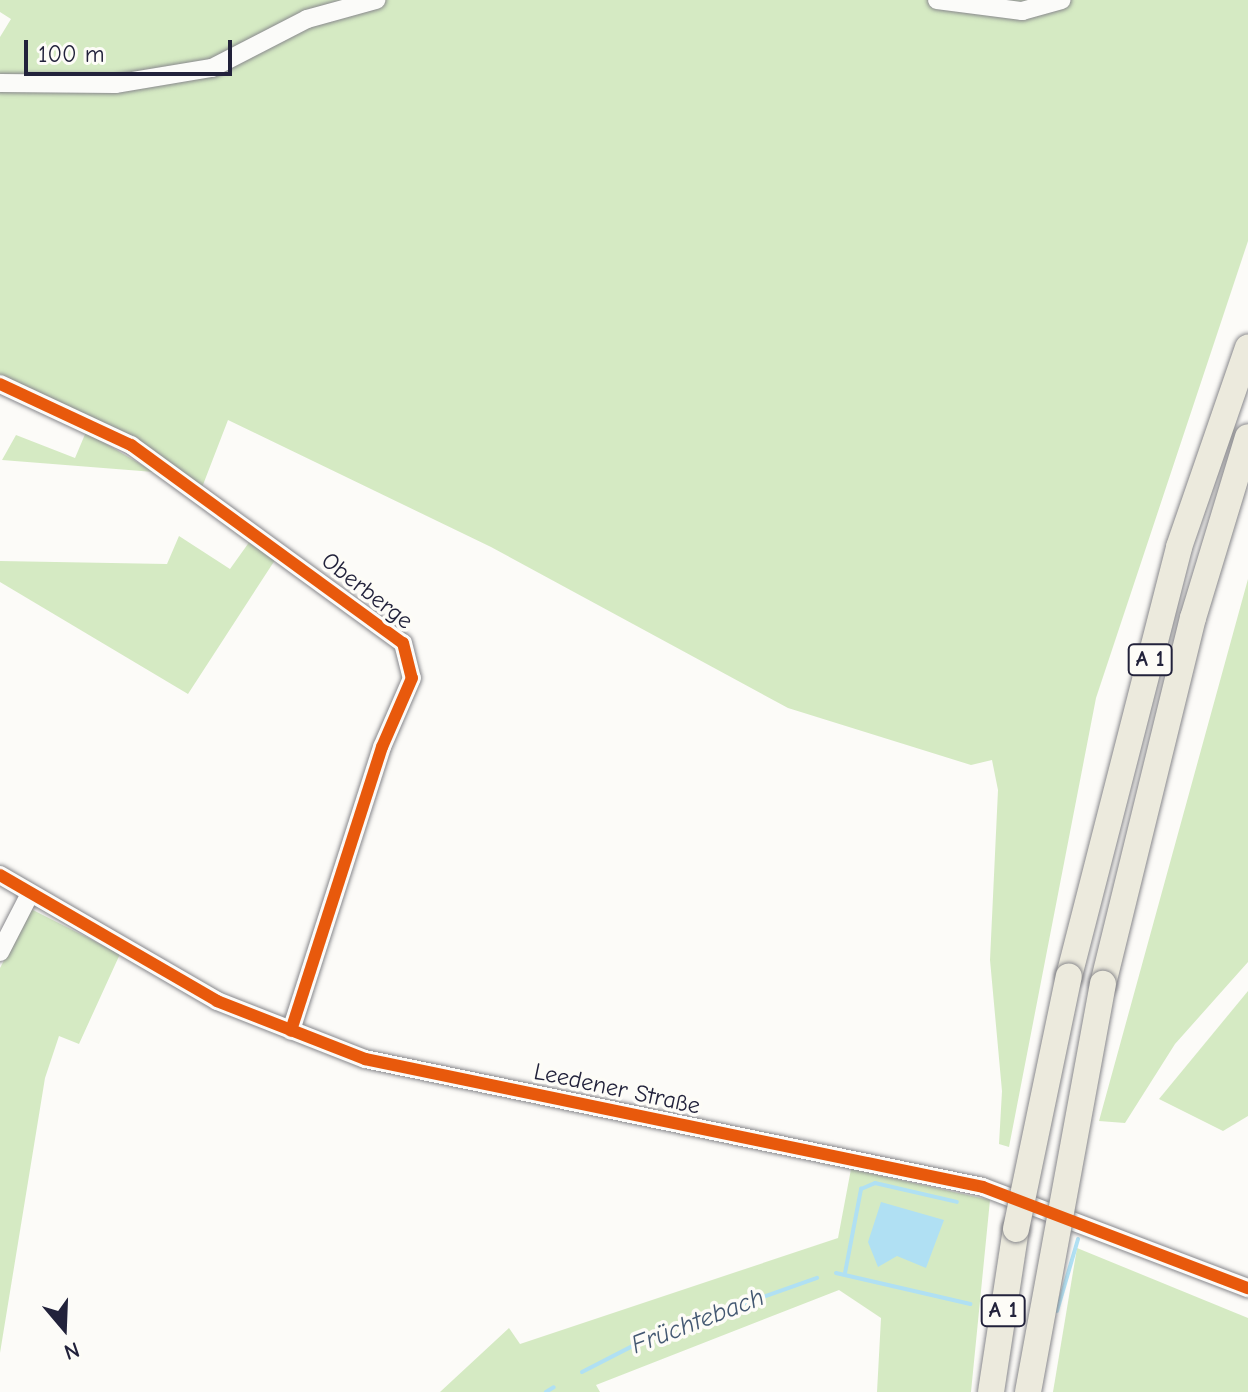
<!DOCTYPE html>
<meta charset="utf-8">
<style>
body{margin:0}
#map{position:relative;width:1248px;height:1392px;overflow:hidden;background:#fcfbf8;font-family:"Comic Neue",sans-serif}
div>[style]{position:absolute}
.green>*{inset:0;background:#d5eac3}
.water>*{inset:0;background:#b0e0f3}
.stream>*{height:4px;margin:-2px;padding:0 2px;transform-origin:2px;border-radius:2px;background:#b0e0f3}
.roads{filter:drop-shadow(0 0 2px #88888c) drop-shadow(0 0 2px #88888c)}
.minor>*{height:18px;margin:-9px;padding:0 9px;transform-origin:9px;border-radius:9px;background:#fbfbf9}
.highway>*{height:26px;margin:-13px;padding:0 13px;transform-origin:13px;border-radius:13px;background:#eceadd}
.bridges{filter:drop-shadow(0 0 2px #88888c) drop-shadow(0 0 2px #88888c)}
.highway-bridge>*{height:26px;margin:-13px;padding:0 13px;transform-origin:13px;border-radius:13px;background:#eceadd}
.cycleway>*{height:12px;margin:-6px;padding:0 6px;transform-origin:6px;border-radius:6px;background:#e8590c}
span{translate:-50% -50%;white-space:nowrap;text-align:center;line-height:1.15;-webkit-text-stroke:7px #fdfcf7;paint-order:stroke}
.shield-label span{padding:2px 6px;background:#fdfcf7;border:2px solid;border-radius:6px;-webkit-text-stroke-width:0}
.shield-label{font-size:22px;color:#22223b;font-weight:700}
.street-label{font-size:24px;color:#22223b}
.water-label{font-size:26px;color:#435872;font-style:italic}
.north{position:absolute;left:24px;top:1288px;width:80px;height:80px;-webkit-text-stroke:6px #fdfcf7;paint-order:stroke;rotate:161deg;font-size:22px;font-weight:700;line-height:32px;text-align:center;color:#22223b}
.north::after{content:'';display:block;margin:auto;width:28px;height:36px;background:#22223b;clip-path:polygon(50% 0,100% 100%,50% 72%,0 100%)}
.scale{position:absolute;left:24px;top:40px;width:208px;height:36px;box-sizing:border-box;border:4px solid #22223b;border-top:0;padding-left:10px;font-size:24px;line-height:28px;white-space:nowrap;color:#22223b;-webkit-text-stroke:6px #fdfcf7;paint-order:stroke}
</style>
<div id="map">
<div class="green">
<div style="clip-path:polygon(0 0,1248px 0,1248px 241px,1096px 698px,1009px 1147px,999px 1144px,1002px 1091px,990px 960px,998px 790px,992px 760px,971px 765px,788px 708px,491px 547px,228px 420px,201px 490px,0 380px,0 37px,11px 19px,0 12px)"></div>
<div style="clip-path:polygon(86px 432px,154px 472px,2px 460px,16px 435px,75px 458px)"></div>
<div style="clip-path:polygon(179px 536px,230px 569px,250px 541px,275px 560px,188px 694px,0 582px,0 561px,167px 564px)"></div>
<div style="clip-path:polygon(1248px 579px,1248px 962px,1175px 1044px,1125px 1123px,1099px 1121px)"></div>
<div style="clip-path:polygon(31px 909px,120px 954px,79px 1044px,59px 1036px,45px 1078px,0 1353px,0 968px)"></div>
<div style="clip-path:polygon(1248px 991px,1248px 1116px,1223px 1131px,1159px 1099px)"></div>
<div style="clip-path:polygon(851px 1169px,990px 1200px,971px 1392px,877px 1392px,881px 1318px,839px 1290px,596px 1385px,600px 1392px,440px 1392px,509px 1328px,520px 1344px,838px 1238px)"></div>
<div style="clip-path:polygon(1077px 1248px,1248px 1318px,1248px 1392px,1053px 1392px)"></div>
</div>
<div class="water">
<div style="clip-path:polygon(881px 1202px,944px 1220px,926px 1268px,897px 1256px,878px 1267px,868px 1242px)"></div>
</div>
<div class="stream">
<div style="left:836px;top:1273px;width:138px;rotate:13deg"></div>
<div style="left:845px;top:1273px;width:86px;rotate:-79.2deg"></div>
<div style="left:861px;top:1189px;width:15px;rotate:-23deg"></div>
<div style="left:875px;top:1183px;width:84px;rotate:13deg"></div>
<div style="left:1057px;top:1311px;width:75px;rotate:-73.7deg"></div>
<div style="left:582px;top:1372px;width:79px;rotate:-27.2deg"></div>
<div style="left:652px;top:1336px;width:175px;rotate:-19.4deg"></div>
<div style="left:546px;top:1392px;width:9px;rotate:-32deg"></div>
</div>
<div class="roads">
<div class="minor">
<div style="left:937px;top:0;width:86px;rotate:7.4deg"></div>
<div style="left:1022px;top:11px;width:41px;rotate:-15.4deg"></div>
<div style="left:0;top:83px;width:115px;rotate:0.5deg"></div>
<div style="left:115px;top:84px;width:98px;rotate:-9.4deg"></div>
<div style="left:212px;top:68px;width:107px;rotate:-27.3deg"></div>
<div style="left:307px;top:19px;width:72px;rotate:-15.4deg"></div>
<div style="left:0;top:384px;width:145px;rotate:25deg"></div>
<div style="left:131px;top:445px;width:336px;rotate:36.1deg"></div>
<div style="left:403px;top:643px;width:36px;rotate:76deg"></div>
<div style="left:412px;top:678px;width:75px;rotate:113.5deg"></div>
<div style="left:382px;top:747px;width:298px;rotate:107.8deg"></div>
<div style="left:0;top:875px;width:251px;rotate:30.1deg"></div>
<div style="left:217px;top:1001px;width:159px;rotate:21.4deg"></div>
<div style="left:365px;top:1059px;width:631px;rotate:11.7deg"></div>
<div style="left:983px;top:1187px;width:284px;rotate:20.9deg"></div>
<div style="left:0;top:952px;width:65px;rotate:-62.7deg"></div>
</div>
<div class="highway">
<div style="left:1069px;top:976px;width:443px;rotate:-75.6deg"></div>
<div style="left:1179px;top:547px;width:211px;rotate:-70.9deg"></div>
<div style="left:1103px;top:984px;width:377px;rotate:-76.2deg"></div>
<div style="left:1193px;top:618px;width:189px;rotate:-73.1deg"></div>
<div style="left:991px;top:1392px;width:165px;rotate:-81.3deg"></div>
</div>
</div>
<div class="bridges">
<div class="highway-bridge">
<div style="left:1016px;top:1229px;width:258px;rotate:-78.2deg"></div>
<div style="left:1028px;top:1392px;width:415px;rotate:-79.6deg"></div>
</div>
</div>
<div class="cycleway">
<div style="left:0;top:384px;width:145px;rotate:25deg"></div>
<div style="left:131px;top:445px;width:336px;rotate:36.1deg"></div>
<div style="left:403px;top:643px;width:36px;rotate:76deg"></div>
<div style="left:412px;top:678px;width:75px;rotate:113.5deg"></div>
<div style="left:382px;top:747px;width:298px;rotate:107.8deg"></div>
<div style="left:0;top:875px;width:251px;rotate:30.1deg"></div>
<div style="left:217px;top:1001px;width:159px;rotate:21.4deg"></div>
<div style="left:365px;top:1059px;width:631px;rotate:11.7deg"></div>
<div style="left:983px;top:1187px;width:284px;rotate:20.9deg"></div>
</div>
<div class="shield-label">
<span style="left:1150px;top:660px">A 1</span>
<span style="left:1003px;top:1311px">A 1</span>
</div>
<div class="street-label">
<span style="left:367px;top:591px;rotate:38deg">Oberberge</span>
<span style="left:617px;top:1089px;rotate:12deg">Leedener Straße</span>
</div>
<div class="water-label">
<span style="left:698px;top:1322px;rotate:-21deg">Früchtebach</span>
</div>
<div class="north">N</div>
<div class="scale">100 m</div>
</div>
